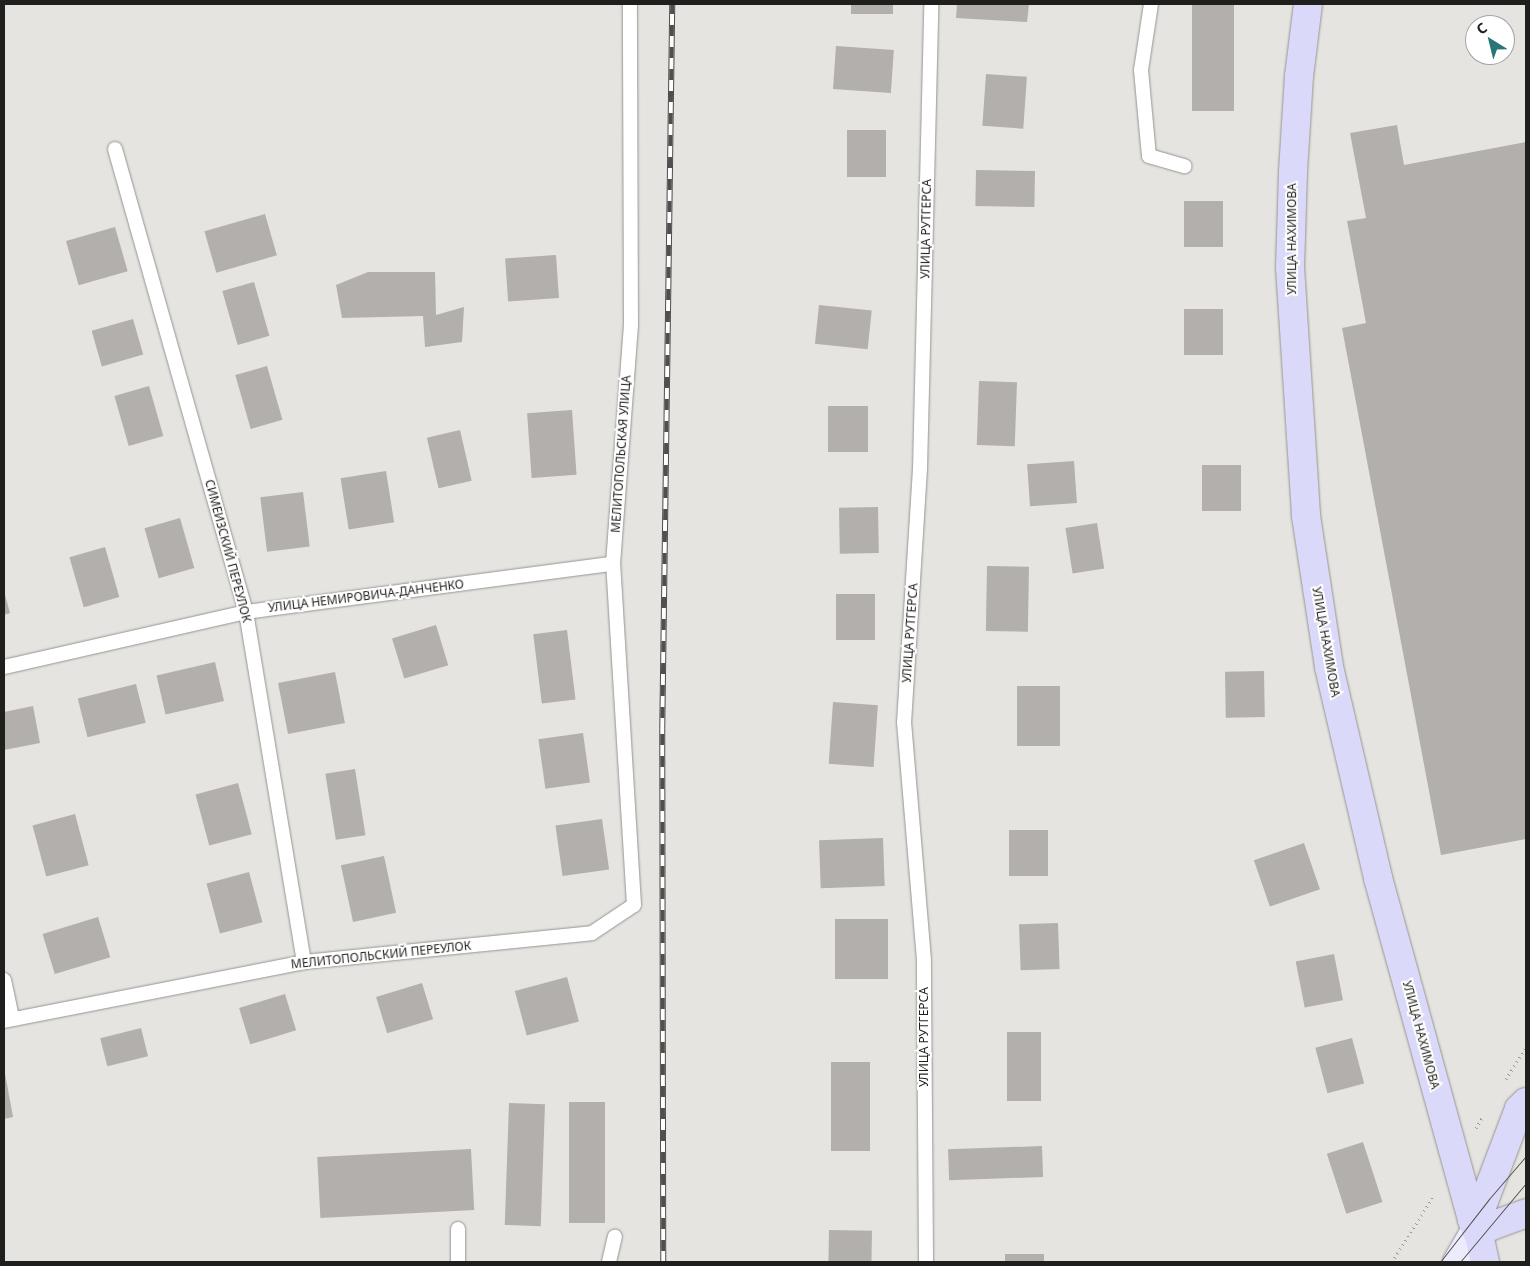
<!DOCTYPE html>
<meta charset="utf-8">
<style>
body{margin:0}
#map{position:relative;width:1530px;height:1266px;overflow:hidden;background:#e6e4e0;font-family:"Noto Sans",sans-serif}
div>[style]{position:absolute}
.building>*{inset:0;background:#b2afac;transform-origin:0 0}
.path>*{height:3px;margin-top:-1.5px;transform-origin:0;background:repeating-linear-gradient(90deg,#989794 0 1px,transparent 0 5px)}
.roads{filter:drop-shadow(0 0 1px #969491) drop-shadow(0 0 1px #969491)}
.service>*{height:14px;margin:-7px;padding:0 7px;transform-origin:7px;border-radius:7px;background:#fff}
.secondary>*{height:28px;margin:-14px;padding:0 14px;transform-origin:14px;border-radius:14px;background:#edecfc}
.primary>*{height:28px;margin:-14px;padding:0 14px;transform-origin:14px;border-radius:14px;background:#dad9fa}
.tram>*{height:1px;margin:-0.5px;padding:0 0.5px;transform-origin:0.5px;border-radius:0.5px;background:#504f4d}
.rail>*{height:5.5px;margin-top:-2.75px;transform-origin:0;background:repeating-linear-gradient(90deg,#fff 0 11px,#504f4d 0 22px);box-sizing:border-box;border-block:1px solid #504f4d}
span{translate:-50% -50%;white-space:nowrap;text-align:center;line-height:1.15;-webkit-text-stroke:4px #fff;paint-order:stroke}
.street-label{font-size:12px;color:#1f1f1d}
.frame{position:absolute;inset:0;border:5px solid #1f1f1d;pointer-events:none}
.north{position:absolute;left:1465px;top:15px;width:50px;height:50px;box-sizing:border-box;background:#fff;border:1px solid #a5a5a5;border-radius:50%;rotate:324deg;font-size:14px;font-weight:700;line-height:20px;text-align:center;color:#1f1f1d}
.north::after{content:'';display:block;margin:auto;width:18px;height:22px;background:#2b7576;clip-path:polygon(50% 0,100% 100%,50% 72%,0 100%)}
</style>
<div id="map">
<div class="building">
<div style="left:851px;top:4px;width:42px;height:10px"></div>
<div style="clip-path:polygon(957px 4px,1029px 4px,1027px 22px,956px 18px)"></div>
<div style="left:1192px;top:4px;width:42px;height:107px"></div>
<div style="left:836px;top:46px;width:58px;height:43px;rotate:4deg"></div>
<div style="left:986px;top:74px;width:41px;height:52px;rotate:4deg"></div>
<div style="clip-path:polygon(1397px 125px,1404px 165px,1526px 142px,1526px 839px,1441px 855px,1342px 328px,1366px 323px,1347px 221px,1366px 218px,1350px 133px)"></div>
<div style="left:847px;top:130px;width:39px;height:47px"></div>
<div style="left:976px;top:170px;width:59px;height:36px;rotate:1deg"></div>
<div style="left:1184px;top:201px;width:39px;height:46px"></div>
<div style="left:265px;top:214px;width:43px;height:63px;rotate:74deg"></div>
<div style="left:115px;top:227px;width:46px;height:51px;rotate:74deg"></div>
<div style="left:556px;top:255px;width:43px;height:51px;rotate:86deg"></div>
<div style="clip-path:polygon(368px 272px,435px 272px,436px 315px,464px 307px,462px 342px,425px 347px,423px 316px,342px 318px,336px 285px)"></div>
<div style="left:254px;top:282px;width:56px;height:33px;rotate:74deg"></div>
<div style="left:819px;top:305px;width:53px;height:39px;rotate:6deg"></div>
<div style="left:1184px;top:309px;width:39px;height:46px"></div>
<div style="left:133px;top:319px;width:37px;height:43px;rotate:74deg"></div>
<div style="left:267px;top:366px;width:56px;height:33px;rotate:74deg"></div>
<div style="left:979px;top:381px;width:38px;height:64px;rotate:2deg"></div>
<div style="left:149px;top:386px;width:52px;height:36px;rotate:74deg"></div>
<div style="left:828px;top:406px;width:40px;height:46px"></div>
<div style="left:572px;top:410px;width:65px;height:45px;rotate:86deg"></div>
<div style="left:460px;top:430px;width:52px;height:34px;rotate:77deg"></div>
<div style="left:1074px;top:461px;width:42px;height:47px;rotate:86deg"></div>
<div style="left:1202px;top:465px;width:39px;height:46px"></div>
<div style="left:386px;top:471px;width:52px;height:46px;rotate:81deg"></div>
<div style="left:303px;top:492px;width:55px;height:43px;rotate:83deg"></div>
<div style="left:878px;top:507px;width:46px;height:39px;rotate:89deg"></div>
<div style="left:180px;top:518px;width:52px;height:37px;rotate:74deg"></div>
<div style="left:1097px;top:523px;width:46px;height:32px;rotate:81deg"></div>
<div style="left:105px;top:547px;width:52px;height:37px;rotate:74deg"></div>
<div style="left:987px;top:566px;width:42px;height:65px;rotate:1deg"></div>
<div style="clip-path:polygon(4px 591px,10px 613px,4px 615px)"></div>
<div style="left:836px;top:594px;width:39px;height:46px"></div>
<div style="left:436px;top:625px;width:42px;height:46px;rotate:73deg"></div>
<div style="left:567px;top:630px;width:70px;height:34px;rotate:83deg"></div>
<div style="left:215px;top:662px;width:40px;height:60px;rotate:77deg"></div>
<div style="left:1264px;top:671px;width:46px;height:39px;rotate:89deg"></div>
<div style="left:335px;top:672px;width:52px;height:58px;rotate:79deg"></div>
<div style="left:136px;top:684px;width:40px;height:60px;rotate:76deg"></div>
<div style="left:1017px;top:686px;width:43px;height:60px"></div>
<div style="left:833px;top:702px;width:45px;height:62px;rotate:4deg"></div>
<div style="clip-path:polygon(33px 706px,40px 743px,4px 750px,4px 712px)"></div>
<div style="left:583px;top:733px;width:50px;height:45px;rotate:82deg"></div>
<div style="left:355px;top:769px;width:67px;height:30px;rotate:81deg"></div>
<div style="left:238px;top:783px;width:53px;height:44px;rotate:75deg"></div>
<div style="left:75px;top:814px;width:53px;height:44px;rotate:75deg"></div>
<div style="left:602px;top:819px;width:51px;height:47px;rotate:82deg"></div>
<div style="left:1009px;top:830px;width:39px;height:46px"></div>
<div style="left:883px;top:838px;width:48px;height:64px;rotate:88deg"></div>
<div style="left:1304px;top:843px;width:49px;height:53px;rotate:71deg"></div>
<div style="left:384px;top:856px;width:58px;height:44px;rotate:78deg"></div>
<div style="left:249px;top:872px;width:52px;height:44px;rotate:75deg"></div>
<div style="left:98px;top:917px;width:42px;height:58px;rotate:73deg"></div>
<div style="left:835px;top:919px;width:53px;height:60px"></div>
<div style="left:1058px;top:923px;width:46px;height:39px;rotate:88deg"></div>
<div style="left:1334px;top:954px;width:47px;height:39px;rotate:79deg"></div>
<div style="left:567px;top:977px;width:46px;height:54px;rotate:75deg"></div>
<div style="left:422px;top:983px;width:38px;height:48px;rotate:73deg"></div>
<div style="left:285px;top:994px;width:38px;height:48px;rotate:73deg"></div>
<div style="left:141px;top:1028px;width:29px;height:42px;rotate:76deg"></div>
<div style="left:1007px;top:1032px;width:34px;height:69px"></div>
<div style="left:1352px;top:1038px;width:47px;height:38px;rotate:75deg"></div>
<div style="left:831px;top:1062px;width:39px;height:89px"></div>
<div style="clip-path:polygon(4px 1068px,13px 1117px,4px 1119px)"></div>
<div style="left:569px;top:1102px;width:36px;height:121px"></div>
<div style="left:509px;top:1103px;width:36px;height:122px;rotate:2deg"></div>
<div style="left:1363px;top:1142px;width:63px;height:38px;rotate:72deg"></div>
<div style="left:1042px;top:1146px;width:31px;height:94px;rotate:88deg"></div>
<div style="left:471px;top:1149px;width:61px;height:154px;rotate:87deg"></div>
<div style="left:829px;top:1230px;width:43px;height:32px;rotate:1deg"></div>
<div style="left:1005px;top:1254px;width:39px;height:8px"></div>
</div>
<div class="path">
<div style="left:1506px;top:1079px;width:36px;rotate:-58deg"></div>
<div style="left:1476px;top:1128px;width:14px;rotate:-60deg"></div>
<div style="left:1392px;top:1262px;width:79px;rotate:-57.9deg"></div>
</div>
<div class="roads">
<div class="service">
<div style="left:1151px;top:4px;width:67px;rotate:98.6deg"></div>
<div style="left:1141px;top:70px;width:86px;rotate:84.7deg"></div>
<div style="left:1149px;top:156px;width:37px;rotate:16deg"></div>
<div style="left:115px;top:149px;width:481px;rotate:74.2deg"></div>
<div style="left:246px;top:612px;width:355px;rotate:80.6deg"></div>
<div style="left:4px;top:667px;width:248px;rotate:-12.8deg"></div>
<div style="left:246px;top:612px;width:370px;rotate:-7.5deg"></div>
<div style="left:4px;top:980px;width:39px;rotate:78deg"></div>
<div style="left:4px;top:1021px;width:306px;rotate:-11.1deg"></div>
<div style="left:304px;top:962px;width:289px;rotate:-5.7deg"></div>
<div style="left:592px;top:933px;width:50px;rotate:-33.7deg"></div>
<div style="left:634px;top:905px;width:342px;rotate:-93.5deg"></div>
<div style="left:613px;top:564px;width:239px;rotate:-85.7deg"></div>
<div style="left:631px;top:326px;width:322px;rotate:-90.2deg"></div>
<div style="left:458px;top:1229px;width:33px;rotate:90deg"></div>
<div style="left:609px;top:1262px;width:26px;rotate:-77deg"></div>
<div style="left:926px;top:1262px;width:302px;rotate:-90.4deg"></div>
<div style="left:924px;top:960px;width:238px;rotate:-94.8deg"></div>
<div style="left:904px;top:723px;width:255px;rotate:-86.4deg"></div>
<div style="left:920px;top:469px;width:465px;rotate:-88.6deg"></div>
</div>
<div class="secondary">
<div style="left:1457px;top:1262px;width:38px;rotate:-60deg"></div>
</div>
<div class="primary">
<div style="left:1308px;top:4px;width:73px;rotate:97.1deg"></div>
<div style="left:1299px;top:76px;width:96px;rotate:93.6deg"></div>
<div style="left:1293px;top:172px;width:95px;rotate:91.8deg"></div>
<div style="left:1290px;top:267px;width:250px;rotate:86.3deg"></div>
<div style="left:1306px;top:516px;width:153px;rotate:81.3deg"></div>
<div style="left:1329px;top:667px;width:217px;rotate:76.9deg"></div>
<div style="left:1378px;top:878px;width:355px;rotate:74.6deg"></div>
<div style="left:1472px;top:1220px;width:21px;rotate:67deg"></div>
<div style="left:1480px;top:1239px;width:24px;rotate:78deg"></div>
<div style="left:1476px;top:1229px;width:21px;rotate:-76deg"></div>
<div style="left:1481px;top:1209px;width:107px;rotate:-69.2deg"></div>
<div style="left:1519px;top:1109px;width:10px;rotate:-45deg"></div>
<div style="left:1476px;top:1229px;width:15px;rotate:-11deg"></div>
<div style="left:1491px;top:1226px;width:37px;rotate:-20deg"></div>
</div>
</div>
<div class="tram">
<div style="left:1440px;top:1262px;width:80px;rotate:-52.1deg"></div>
<div style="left:1489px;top:1199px;width:57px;rotate:-49.3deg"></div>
<div style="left:1460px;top:1262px;width:103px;rotate:-50.1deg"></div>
</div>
<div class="rail">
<div style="left:663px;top:1262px;width:533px;rotate:-90.11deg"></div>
<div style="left:662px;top:729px;width:725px;rotate:-89.21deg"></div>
</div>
<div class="street-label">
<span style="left:926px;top:229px;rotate:-89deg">УЛИЦА РУТГЕРСА</span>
<span style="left:1292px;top:239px;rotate:-90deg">УЛИЦА НАХИМОВА</span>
<span style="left:621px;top:454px;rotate:-86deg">МЕЛИТОПОЛЬСКАЯ УЛИЦА</span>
<span style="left:228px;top:551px;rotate:75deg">СИМЕИЗСКИЙ ПЕРЕУЛОК</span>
<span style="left:366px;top:596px;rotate:-7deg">УЛИЦА НЕМИРОВИЧА-ДАНЧЕНКО</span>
<span style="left:910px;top:633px;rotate:-86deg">УЛИЦА РУТГЕРСА</span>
<span style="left:1326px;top:642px;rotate:80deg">УЛИЦА НАХИМОВА</span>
<span style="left:381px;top:955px;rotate:-6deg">МЕЛИТОПОЛЬСКИЙ ПЕРЕУЛОК</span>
<span style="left:1421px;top:1035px;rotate:75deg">УЛИЦА НАХИМОВА</span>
<span style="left:924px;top:1037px;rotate:-90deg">УЛИЦА РУТГЕРСА</span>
</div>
<div class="frame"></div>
<div class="north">С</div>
</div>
